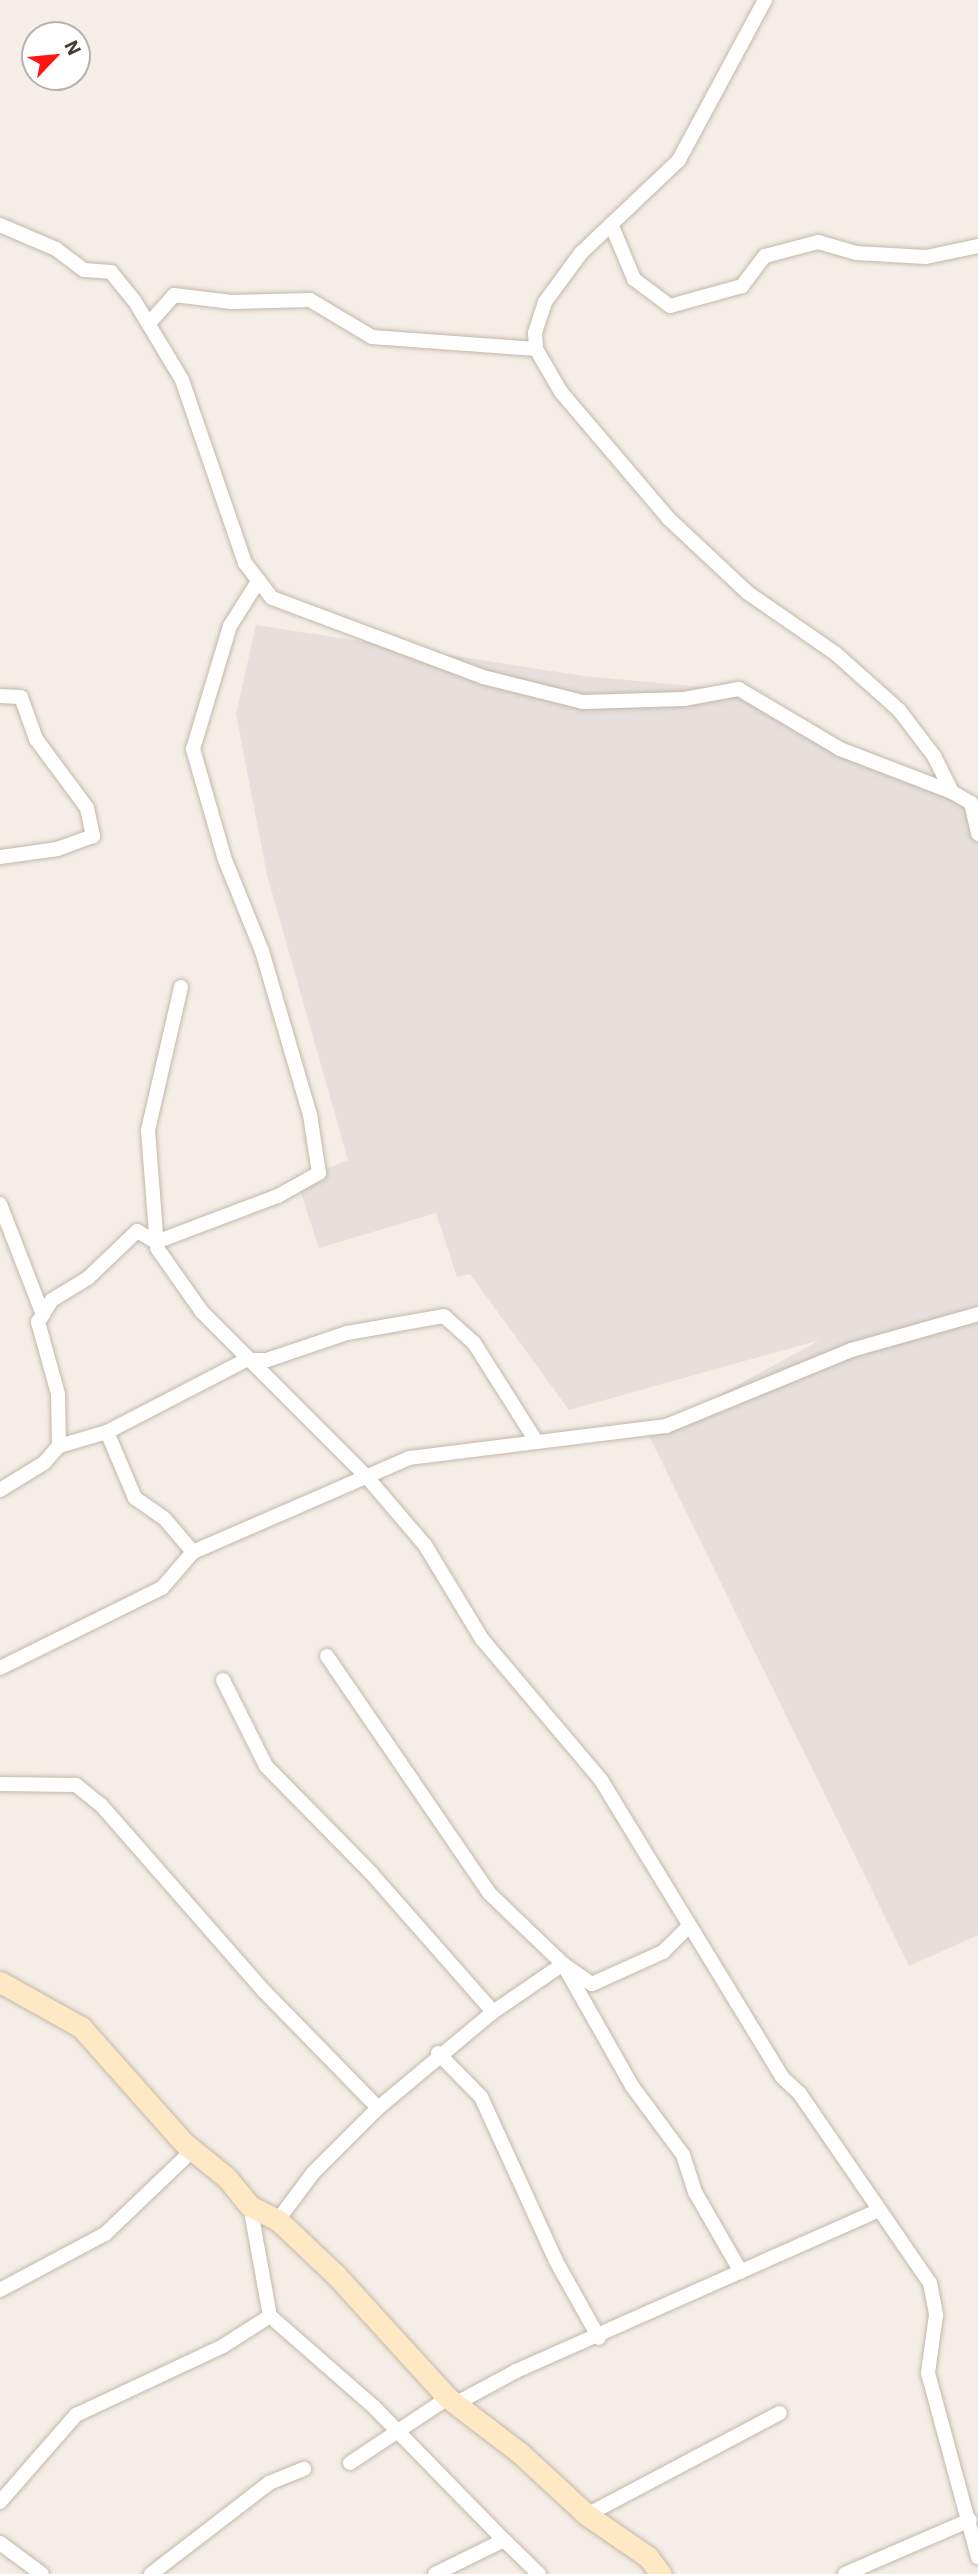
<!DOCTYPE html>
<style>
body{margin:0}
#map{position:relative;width:978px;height:2574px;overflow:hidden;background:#f4eee6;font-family:"IBM Plex Sans",sans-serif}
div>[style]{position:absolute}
.industrial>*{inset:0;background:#e6dfdb}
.roads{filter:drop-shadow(0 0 2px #c3b7aa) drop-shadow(0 0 2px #c3b7aa)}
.street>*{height:14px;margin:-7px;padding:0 7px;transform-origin:7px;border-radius:7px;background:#fff}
.secondary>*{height:21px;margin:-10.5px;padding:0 10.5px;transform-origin:10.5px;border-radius:10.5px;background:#ffe9c5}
span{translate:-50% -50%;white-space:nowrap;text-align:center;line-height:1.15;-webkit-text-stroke:7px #fff;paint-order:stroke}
.north{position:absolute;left:21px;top:21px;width:70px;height:70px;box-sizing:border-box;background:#fff;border:2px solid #b5b1ae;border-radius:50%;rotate:64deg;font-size:19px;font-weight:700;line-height:28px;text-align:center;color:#473d34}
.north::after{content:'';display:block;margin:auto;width:24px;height:32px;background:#ff1612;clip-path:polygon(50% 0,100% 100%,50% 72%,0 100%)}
</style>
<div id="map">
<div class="industrial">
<div style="clip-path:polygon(256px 625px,583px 676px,736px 690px,978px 809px,978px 1935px,909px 1966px,648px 1434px,820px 1340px,569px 1410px,470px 1274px,457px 1277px,436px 1213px,319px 1248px,297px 1181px,348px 1160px,267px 875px,236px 714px)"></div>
</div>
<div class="roads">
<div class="street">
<div style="left:765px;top:0;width:182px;rotate:118.3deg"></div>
<div style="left:679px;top:160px;width:135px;rotate:136.5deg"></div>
<div style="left:581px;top:253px;width:61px;rotate:126.3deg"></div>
<div style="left:545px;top:302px;width:33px;rotate:108deg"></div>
<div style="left:535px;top:333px;width:16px;rotate:86deg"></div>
<div style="left:536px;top:349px;width:50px;rotate:59.8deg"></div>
<div style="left:561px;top:392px;width:167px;rotate:49.6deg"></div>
<div style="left:669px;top:519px;width:108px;rotate:43.1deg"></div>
<div style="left:748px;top:593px;width:106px;rotate:34.6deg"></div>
<div style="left:835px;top:653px;width:86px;rotate:41.7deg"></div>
<div style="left:899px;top:710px;width:58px;rotate:52.7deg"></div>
<div style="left:934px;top:756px;width:40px;rotate:63.4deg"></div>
<div style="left:952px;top:792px;width:22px;rotate:30deg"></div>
<div style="left:971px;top:803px;width:32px;rotate:77deg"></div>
<div style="left:611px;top:224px;width:60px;rotate:67.3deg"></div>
<div style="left:634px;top:279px;width:45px;rotate:36.9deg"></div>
<div style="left:670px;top:306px;width:75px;rotate:-15.5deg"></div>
<div style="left:742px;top:286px;width:38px;rotate:-53deg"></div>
<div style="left:765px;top:256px;width:55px;rotate:-14.8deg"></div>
<div style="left:818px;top:242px;width:40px;rotate:16deg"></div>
<div style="left:856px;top:253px;width:70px;rotate:3.3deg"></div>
<div style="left:926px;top:257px;width:53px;rotate:-11.9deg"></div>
<div style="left:0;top:225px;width:61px;rotate:23.2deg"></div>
<div style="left:56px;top:249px;width:35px;rotate:37deg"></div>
<div style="left:84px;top:270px;width:27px;rotate:4deg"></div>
<div style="left:111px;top:272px;width:36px;rotate:51deg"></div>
<div style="left:134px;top:300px;width:93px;rotate:59deg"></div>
<div style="left:182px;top:380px;width:194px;rotate:71deg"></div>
<div style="left:245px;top:563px;width:44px;rotate:52.4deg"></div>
<div style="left:272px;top:598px;width:225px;rotate:20.5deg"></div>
<div style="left:483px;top:677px;width:103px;rotate:14deg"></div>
<div style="left:583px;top:702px;width:101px;rotate:-1.7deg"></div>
<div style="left:684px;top:699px;width:56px;rotate:-10.3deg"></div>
<div style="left:739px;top:689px;width:117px;rotate:30.7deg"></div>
<div style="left:840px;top:749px;width:120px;rotate:21deg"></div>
<div style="left:150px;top:322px;width:36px;rotate:-48deg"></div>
<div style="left:174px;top:295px;width:58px;rotate:6.9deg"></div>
<div style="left:232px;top:302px;width:78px;rotate:-1.5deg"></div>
<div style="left:310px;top:300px;width:72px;rotate:30.8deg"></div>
<div style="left:372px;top:337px;width:164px;rotate:4.2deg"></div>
<div style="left:0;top:696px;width:21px;rotate:3deg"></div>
<div style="left:21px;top:697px;width:45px;rotate:70.3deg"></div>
<div style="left:36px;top:739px;width:86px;rotate:53.5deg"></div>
<div style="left:87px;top:808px;width:29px;rotate:78deg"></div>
<div style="left:93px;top:836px;width:37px;rotate:160deg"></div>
<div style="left:58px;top:849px;width:59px;rotate:172.1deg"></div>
<div style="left:181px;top:987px;width:147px;rotate:103deg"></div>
<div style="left:148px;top:1130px;width:118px;rotate:85.6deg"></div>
<div style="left:157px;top:1248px;width:78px;rotate:54.9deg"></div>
<div style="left:202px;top:1312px;width:232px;rotate:45deg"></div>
<div style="left:366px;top:1476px;width:91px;rotate:49.5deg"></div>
<div style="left:425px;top:1545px;width:110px;rotate:58.8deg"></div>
<div style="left:482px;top:1639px;width:185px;rotate:49.8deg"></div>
<div style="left:601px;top:1780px;width:348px;rotate:58.6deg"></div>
<div style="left:782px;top:2077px;width:25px;rotate:43deg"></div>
<div style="left:800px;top:2094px;width:229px;rotate:55.5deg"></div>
<div style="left:930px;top:2283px;width:33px;rotate:79deg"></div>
<div style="left:936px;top:2315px;width:59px;rotate:97.9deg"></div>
<div style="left:928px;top:2373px;width:191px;rotate:74.8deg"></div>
<div style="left:0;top:1204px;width:119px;rotate:68.8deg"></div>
<div style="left:107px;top:1432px;width:72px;rotate:67deg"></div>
<div style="left:135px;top:1498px;width:35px;rotate:35deg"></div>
<div style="left:164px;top:1518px;width:45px;rotate:49.5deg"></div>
<div style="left:59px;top:1446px;width:52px;rotate:-91.1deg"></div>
<div style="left:58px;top:1394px;width:75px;rotate:-105.5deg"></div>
<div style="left:38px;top:1322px;width:26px;rotate:-58deg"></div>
<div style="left:52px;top:1300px;width:42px;rotate:-31.4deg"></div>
<div style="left:88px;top:1278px;width:68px;rotate:-43.8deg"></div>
<div style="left:137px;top:1231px;width:22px;rotate:30deg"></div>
<div style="left:156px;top:1242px;width:130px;rotate:-20.7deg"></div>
<div style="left:278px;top:1196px;width:47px;rotate:-29.3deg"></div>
<div style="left:319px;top:1173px;width:59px;rotate:-98.8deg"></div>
<div style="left:310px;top:1115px;width:171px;rotate:-106.3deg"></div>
<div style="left:262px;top:951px;width:98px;rotate:-112.1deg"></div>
<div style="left:225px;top:860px;width:116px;rotate:-106.1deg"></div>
<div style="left:193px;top:749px;width:128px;rotate:-73.3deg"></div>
<div style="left:230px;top:626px;width:54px;rotate:-57.8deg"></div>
<div style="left:0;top:1490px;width:52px;rotate:-31.5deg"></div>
<div style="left:44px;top:1463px;width:23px;rotate:-49deg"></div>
<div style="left:59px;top:1446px;width:50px;rotate:-16.3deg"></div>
<div style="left:107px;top:1432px;width:157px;rotate:-27.4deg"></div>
<div style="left:246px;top:1360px;width:21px"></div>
<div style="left:267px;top:1360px;width:84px;rotate:-18.6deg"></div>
<div style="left:347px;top:1333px;width:98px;rotate:-9.9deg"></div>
<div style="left:444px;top:1316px;width:40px;rotate:42deg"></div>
<div style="left:474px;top:1343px;width:112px;rotate:57.7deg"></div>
<div style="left:327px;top:1656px;width:287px;rotate:55.6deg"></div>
<div style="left:489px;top:1893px;width:103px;rotate:43.8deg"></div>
<div style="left:563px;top:1964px;width:35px;rotate:35deg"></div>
<div style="left:592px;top:1984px;width:78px;rotate:-24.3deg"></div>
<div style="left:663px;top:1952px;width:34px;rotate:-45deg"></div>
<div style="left:0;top:1668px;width:181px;rotate:-26.3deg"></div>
<div style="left:162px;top:1588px;width:48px;rotate:-49.3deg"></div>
<div style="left:193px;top:1552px;width:236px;rotate:-23.5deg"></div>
<div style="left:409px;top:1458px;width:259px;rotate:-7.1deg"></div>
<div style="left:666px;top:1426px;width:200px;rotate:-22.3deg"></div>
<div style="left:851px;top:1350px;width:132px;rotate:-15.8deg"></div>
<div style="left:223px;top:1680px;width:96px;rotate:63.4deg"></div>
<div style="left:266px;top:1766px;width:150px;rotate:45.5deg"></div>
<div style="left:371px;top:1873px;width:185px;rotate:48.7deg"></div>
<div style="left:493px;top:2012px;width:150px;rotate:140.1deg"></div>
<div style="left:0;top:1784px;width:76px;rotate:0.8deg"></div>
<div style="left:76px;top:1785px;width:32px;rotate:39deg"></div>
<div style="left:101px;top:1805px;width:247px;rotate:48.8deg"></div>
<div style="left:264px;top:1991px;width:163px;rotate:45.7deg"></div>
<div style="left:378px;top:2108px;width:92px;rotate:135deg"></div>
<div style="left:313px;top:2173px;width:59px;rotate:126.7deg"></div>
<div style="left:493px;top:2012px;width:85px;rotate:-34.4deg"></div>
<div style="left:563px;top:1964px;width:140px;rotate:60.5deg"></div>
<div style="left:632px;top:2086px;width:86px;rotate:53.5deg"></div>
<div style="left:683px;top:2155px;width:39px;rotate:72deg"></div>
<div style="left:695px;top:2192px;width:92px;rotate:60.1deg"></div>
<div style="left:438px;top:2053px;width:62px;rotate:45.7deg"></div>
<div style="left:481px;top:2097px;width:180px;rotate:65.4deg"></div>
<div style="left:556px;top:2261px;width:88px;rotate:60.8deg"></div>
<div style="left:0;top:2290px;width:119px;rotate:-28.1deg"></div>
<div style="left:105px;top:2234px;width:123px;rotate:-43.7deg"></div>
<div style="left:270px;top:2316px;width:138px;rotate:41.2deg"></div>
<div style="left:374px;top:2407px;width:186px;rotate:45.7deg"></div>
<div style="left:457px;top:2403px;width:67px;rotate:-28.5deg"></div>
<div style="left:516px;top:2371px;width:395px;rotate:-23.9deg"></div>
<div style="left:350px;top:2463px;width:118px;rotate:-33.6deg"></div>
<div style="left:0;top:2502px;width:116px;rotate:-48.9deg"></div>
<div style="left:76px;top:2415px;width:162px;rotate:-25.1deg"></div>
<div style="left:223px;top:2346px;width:56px;rotate:-32.6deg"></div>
<div style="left:270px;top:2316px;width:112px;rotate:-100.3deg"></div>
<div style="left:587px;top:2515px;width:218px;rotate:-27.9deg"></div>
<div style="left:0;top:2543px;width:52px;rotate:36.4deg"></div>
<div style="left:151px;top:2574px;width:149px;rotate:-37.6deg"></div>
<div style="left:269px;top:2483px;width:38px;rotate:-22deg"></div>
<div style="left:435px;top:2574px;width:77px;rotate:-26.2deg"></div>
<div style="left:504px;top:2540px;width:49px;rotate:44.2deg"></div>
<div style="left:845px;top:2574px;width:136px;rotate:-23.4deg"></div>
</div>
<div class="secondary">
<div style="left:0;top:1982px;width:93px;rotate:29.1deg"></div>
<div style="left:81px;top:2027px;width:155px;rotate:48.4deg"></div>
<div style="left:184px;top:2143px;width:55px;rotate:39.1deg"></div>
<div style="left:227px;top:2178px;width:36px;rotate:51deg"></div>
<div style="left:250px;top:2206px;width:31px;rotate:27deg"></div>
<div style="left:278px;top:2220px;width:80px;rotate:43.5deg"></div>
<div style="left:336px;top:2275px;width:166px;rotate:47.7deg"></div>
<div style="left:448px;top:2398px;width:91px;rotate:37.4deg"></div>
<div style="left:520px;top:2453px;width:91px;rotate:42.8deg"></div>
<div style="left:587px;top:2515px;width:74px;rotate:34.5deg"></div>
<div style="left:648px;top:2557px;width:21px;rotate:53deg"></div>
</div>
</div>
<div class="north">N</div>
</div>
